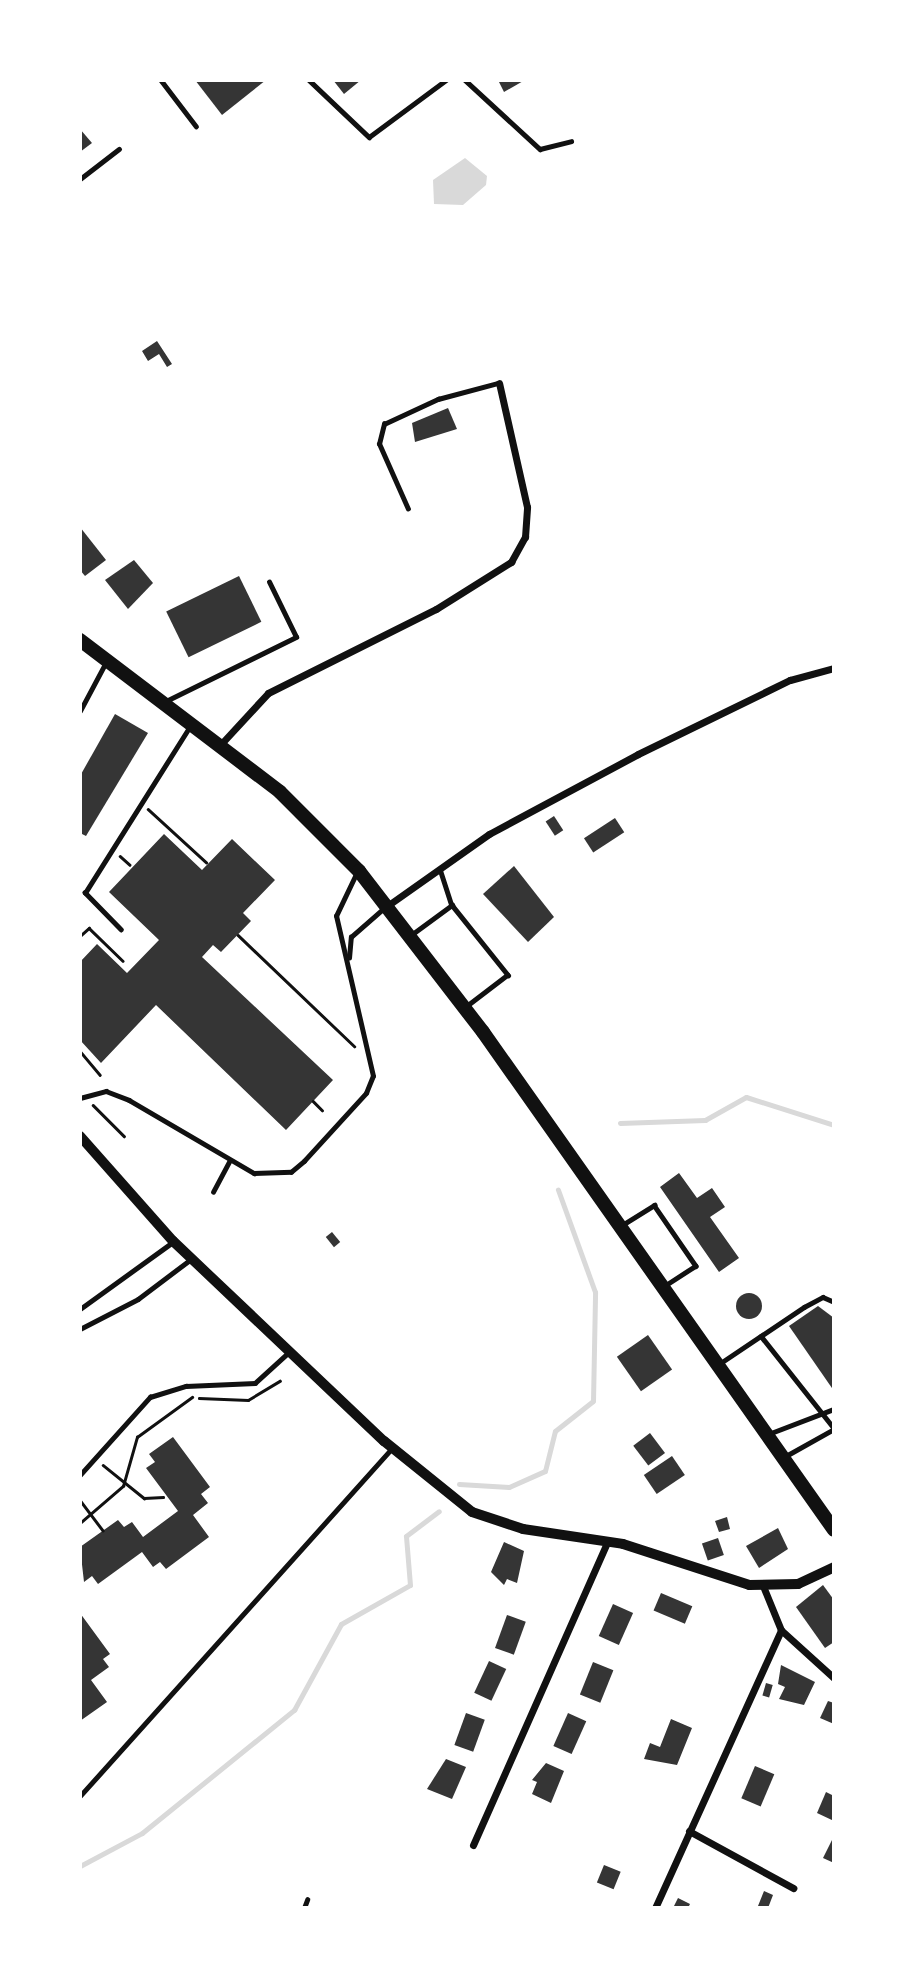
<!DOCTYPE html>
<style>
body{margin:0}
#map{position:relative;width:914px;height:1988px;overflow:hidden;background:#fff;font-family:"Work Sans",sans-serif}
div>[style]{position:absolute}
.water>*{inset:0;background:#d9d9d9}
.stream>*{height:5px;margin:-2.5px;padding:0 2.5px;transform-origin:2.5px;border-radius:2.5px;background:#d9d9d9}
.building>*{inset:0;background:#353535;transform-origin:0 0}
.round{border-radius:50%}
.path>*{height:2.5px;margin:-1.25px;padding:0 1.25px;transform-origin:1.25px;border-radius:1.25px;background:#111}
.service>*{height:4.5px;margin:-2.25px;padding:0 2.25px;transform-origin:2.25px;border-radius:2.25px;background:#111}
.minor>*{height:7px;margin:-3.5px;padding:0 3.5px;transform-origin:3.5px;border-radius:3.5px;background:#111}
.tertiary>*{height:10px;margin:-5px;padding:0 5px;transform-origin:5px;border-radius:5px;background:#111}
.trunk>*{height:14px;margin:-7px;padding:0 7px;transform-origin:7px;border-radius:7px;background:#111}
span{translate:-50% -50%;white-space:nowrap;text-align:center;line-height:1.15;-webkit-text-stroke:5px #fff;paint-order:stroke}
.frame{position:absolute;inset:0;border:82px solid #fff;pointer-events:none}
</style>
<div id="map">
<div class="water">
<div style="clip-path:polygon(465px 158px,487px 176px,486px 185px,463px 205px,434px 204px,433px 180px)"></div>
</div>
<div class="stream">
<div style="left:620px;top:1123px;width:85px;rotate:-2deg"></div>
<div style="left:705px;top:1120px;width:47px;rotate:-29.3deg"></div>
<div style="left:746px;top:1097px;width:92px;rotate:17.7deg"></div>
<div style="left:459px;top:1484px;width:50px;rotate:3.4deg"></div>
<div style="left:509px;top:1487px;width:39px;rotate:-24deg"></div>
<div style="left:545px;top:1471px;width:41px;rotate:-76deg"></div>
<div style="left:555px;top:1431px;width:48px;rotate:-38.3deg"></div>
<div style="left:593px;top:1401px;width:109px;rotate:-88.9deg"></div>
<div style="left:595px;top:1292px;width:109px;rotate:-109.9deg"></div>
<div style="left:80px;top:1866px;width:70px;rotate:-28deg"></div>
<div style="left:142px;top:1833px;width:196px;rotate:-39deg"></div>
<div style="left:294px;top:1710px;width:98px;rotate:-61.3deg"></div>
<div style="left:341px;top:1624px;width:79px;rotate:-29.5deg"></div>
<div style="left:410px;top:1585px;width:49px;rotate:-94.7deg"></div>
<div style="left:406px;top:1536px;width:41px;rotate:-37.1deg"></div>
</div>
<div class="building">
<div style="clip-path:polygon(195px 80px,266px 80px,222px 115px)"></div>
<div style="clip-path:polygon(333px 80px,361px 80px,344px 94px)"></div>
<div style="clip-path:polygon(498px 80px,525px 80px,504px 92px)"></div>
<div style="clip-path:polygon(80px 129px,92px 143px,80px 152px)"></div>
<div style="clip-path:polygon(157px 341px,172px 364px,167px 367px,159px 354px,148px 361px,142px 351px)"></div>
<div style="clip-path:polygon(448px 408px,457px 429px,415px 442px,412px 423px)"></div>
<div style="clip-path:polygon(80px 527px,106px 560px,85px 576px,80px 570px)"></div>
<div style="clip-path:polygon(134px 560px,153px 583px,128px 609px,105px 580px)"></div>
<div style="left:239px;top:576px;width:51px;height:81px;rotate:64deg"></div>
<div style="clip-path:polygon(115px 714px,148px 733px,86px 836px,80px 833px,80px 776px)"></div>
<div style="left:554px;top:816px;width:17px;height:10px;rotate:57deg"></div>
<div style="left:615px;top:818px;width:17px;height:37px;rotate:57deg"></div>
<div style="clip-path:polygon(164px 834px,202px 870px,232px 839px,275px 880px,243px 913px,251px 921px,221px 952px,213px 945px,202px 957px,333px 1080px,286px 1130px,156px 1005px,101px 1063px,80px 1040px,80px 962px,97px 944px,127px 973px,159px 940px,109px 892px)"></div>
<div style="clip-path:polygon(514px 866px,554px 917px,528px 942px,483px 894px)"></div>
<div style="clip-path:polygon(679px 1173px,697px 1198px,712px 1188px,725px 1207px,710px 1217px,739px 1258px,719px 1272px,660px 1187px)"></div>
<div style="left:332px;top:1232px;width:13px;height:8px;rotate:51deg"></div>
<div class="round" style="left:736px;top:1293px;width:26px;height:26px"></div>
<div style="clip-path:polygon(818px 1306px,834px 1318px,834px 1391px,789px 1326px)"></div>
<div style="left:648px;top:1335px;width:42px;height:38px;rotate:55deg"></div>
<div style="left:650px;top:1433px;width:25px;height:21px;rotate:53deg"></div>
<div style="clip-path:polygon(173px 1437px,210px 1487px,201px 1494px,208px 1503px,193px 1515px,209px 1537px,166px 1569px,160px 1562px,153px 1567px,142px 1552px,98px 1584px,92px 1576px,84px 1582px,80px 1547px,118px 1520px,124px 1527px,132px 1522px,143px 1537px,178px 1511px,146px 1468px,155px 1462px,149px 1454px)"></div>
<div style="left:672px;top:1456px;width:23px;height:34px;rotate:56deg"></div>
<div style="clip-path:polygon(727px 1517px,730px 1529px,719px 1532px,715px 1521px)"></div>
<div style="clip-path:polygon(778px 1528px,788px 1549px,759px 1568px,746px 1546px)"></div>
<div style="left:718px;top:1538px;width:18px;height:17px;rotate:71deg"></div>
<div style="clip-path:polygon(504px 1542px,524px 1551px,517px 1583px,507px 1579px,504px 1585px,491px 1572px)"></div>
<div style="clip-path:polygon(823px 1585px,834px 1600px,834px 1642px,825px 1648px,796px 1607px)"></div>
<div style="left:661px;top:1593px;width:34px;height:19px;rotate:23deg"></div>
<div style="left:613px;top:1604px;width:22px;height:35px;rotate:24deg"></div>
<div style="clip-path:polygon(80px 1613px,110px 1654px,103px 1659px,109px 1667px,91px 1680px,107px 1702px,80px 1721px)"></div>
<div style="left:507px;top:1615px;width:20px;height:35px;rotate:20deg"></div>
<div style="left:489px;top:1661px;width:19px;height:35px;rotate:25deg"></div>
<div style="left:593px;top:1662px;width:22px;height:35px;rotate:22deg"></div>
<div style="clip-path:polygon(781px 1665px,815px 1682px,804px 1705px,779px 1699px,785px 1687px,778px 1684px)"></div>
<div style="left:766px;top:1683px;width:7px;height:13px;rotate:16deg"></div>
<div style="clip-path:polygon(828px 1701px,834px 1703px,834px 1724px,820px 1718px)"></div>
<div style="left:466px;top:1713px;width:20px;height:34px;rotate:20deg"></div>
<div style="left:568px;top:1713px;width:20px;height:36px;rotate:24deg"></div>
<div style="clip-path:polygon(671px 1719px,692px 1728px,677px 1765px,644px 1759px,650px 1743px,660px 1747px)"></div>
<div style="clip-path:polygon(446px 1759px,466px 1767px,452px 1799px,427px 1789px)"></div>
<div style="clip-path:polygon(546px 1763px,564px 1771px,551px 1803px,532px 1794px,537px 1782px,532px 1780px)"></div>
<div style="left:755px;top:1766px;width:21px;height:35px;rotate:23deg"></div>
<div style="clip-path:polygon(826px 1792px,834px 1796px,834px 1821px,817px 1813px)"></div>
<div style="clip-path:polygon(834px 1836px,834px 1863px,823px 1858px)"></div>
<div style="left:604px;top:1865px;width:18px;height:19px;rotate:22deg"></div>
<div style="clip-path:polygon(764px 1891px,773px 1895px,768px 1908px,758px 1906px)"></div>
<div style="clip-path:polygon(678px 1898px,690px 1904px,688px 1908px,673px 1908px)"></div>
</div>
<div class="path">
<div style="left:148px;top:809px;width:79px;rotate:42.4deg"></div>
<div style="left:120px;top:856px;width:13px;rotate:42deg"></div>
<div style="left:238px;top:935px;width:161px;rotate:43.7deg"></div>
<div style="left:80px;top:936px;width:12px;rotate:-42deg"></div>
<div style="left:89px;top:928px;width:47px;rotate:44.1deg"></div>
<div style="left:80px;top:1051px;width:31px;rotate:50deg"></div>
<div style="left:313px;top:1101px;width:13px;rotate:45deg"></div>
<div style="left:93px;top:1105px;width:44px;rotate:45deg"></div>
<div style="left:199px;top:1398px;width:49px;rotate:2.3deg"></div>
<div style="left:248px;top:1400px;width:37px;rotate:-31deg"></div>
<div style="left:103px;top:1465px;width:53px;rotate:38.8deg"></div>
<div style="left:144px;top:1498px;width:19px;rotate:-3deg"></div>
<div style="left:80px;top:1500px;width:38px;rotate:53deg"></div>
<div style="left:80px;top:1523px;width:57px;rotate:-40.7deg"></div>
<div style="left:123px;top:1486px;width:51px;rotate:-74.1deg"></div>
<div style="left:137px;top:1437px;width:68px;rotate:-36deg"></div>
</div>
<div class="service">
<div style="left:161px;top:80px;width:58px;rotate:52.7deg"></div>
<div style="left:309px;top:80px;width:83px;rotate:43.5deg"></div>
<div style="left:369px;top:137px;width:96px;rotate:-36.5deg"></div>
<div style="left:465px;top:80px;width:102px;rotate:42.6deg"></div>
<div style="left:540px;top:149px;width:32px;rotate:-14deg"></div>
<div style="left:80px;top:179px;width:49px;rotate:-37.6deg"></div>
<div style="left:408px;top:509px;width:71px;rotate:-114deg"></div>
<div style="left:379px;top:444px;width:21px;rotate:-76deg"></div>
<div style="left:384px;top:424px;width:60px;rotate:-24.8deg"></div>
<div style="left:438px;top:399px;width:62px;rotate:-14.9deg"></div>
<div style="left:166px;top:701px;width:145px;rotate:-26.2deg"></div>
<div style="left:296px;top:637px;width:61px;rotate:-116.1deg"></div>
<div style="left:80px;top:711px;width:53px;rotate:-62deg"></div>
<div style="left:440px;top:869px;width:38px;rotate:72deg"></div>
<div style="left:121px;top:930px;width:52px;rotate:-134.2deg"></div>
<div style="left:85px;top:893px;width:197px;rotate:-57.8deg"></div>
<div style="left:411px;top:935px;width:51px;rotate:-36.2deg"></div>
<div style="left:452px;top:905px;width:90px;rotate:51.3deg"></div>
<div style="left:508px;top:975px;width:53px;rotate:142.7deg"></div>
<div style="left:349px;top:958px;width:21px;rotate:-85deg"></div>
<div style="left:351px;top:937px;width:44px;rotate:-41.3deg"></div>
<div style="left:80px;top:1098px;width:27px;rotate:-15deg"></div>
<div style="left:106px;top:1091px;width:25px;rotate:21deg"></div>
<div style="left:129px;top:1100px;width:145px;rotate:30.3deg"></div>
<div style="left:254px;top:1173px;width:37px;rotate:-2deg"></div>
<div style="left:291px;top:1172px;width:17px;rotate:-40deg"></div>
<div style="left:304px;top:1161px;width:92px;rotate:-47.6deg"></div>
<div style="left:366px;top:1093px;width:18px;rotate:-68deg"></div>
<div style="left:373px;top:1076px;width:164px;rotate:-103deg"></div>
<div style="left:336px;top:916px;width:47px;rotate:-64.5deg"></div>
<div style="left:213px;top:1192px;width:34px;rotate:-62deg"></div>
<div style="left:624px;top:1224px;width:36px;rotate:-32deg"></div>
<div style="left:654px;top:1205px;width:74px;rotate:55.5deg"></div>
<div style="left:696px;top:1266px;width:38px;rotate:147deg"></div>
<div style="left:80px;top:1309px;width:115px;rotate:-35.8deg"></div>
<div style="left:80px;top:1329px;width:65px;rotate:-27.3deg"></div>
<div style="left:138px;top:1299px;width:66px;rotate:-37deg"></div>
<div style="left:761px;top:1336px;width:117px;rotate:51.6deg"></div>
<div style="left:719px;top:1364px;width:102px;rotate:-33.8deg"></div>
<div style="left:804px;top:1307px;width:21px;rotate:-28deg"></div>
<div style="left:823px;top:1297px;width:12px;rotate:24deg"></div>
<div style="left:771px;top:1433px;width:67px;rotate:-20.9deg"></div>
<div style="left:784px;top:1457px;width:57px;rotate:-29.2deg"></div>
<div style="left:80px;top:1475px;width:105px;rotate:-48.1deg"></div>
<div style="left:150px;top:1397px;width:38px;rotate:-17deg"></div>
<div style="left:186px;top:1386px;width:69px;rotate:-2.5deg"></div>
<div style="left:255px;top:1383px;width:46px;rotate:-42.4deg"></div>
<div style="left:80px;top:1796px;width:467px;rotate:-48.1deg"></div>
<div style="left:304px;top:1908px;width:9px;rotate:-69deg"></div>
</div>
<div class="minor">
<div style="left:221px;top:744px;width:69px;rotate:-47.3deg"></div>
<div style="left:268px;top:693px;width:188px;rotate:-26.6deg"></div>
<div style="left:436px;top:609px;width:89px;rotate:-32.1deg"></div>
<div style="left:511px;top:562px;width:29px;rotate:-61deg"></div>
<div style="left:525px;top:537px;width:30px;rotate:-86deg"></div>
<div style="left:527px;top:507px;width:127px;rotate:-102.7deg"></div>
<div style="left:387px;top:906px;width:125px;rotate:-35.2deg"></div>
<div style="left:489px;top:834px;width:169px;rotate:-28.2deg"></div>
<div style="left:638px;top:754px;width:169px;rotate:-26deg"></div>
<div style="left:790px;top:680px;width:46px;rotate:-15.3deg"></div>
<div style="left:763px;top:1586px;width:48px;rotate:67.8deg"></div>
<div style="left:781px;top:1630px;width:72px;rotate:42.2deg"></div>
<div style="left:689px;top:1831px;width:119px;rotate:28.7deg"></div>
<div style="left:473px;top:1845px;width:331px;rotate:-66.1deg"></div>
<div style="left:655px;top:1908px;width:305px;rotate:-65.6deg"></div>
</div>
<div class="tertiary">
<div style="left:80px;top:1136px;width:140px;rotate:48.5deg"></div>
<div style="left:173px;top:1241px;width:291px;rotate:43.5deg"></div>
<div style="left:384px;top:1441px;width:113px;rotate:38.9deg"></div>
<div style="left:472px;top:1512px;width:54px;rotate:18.4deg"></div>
<div style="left:523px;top:1529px;width:101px;rotate:8.5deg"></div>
<div style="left:623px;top:1544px;width:133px;rotate:18deg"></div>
<div style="left:749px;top:1585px;width:49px;rotate:-1.2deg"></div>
<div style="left:798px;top:1584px;width:40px;rotate:-25deg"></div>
</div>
<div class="trunk">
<div style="left:80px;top:640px;width:251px;rotate:37.2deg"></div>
<div style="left:280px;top:792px;width:112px;rotate:45deg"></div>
<div style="left:359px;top:871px;width:203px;rotate:52.4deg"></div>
<div style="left:483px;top:1032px;width:609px;rotate:54.82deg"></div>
</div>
<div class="frame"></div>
</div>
